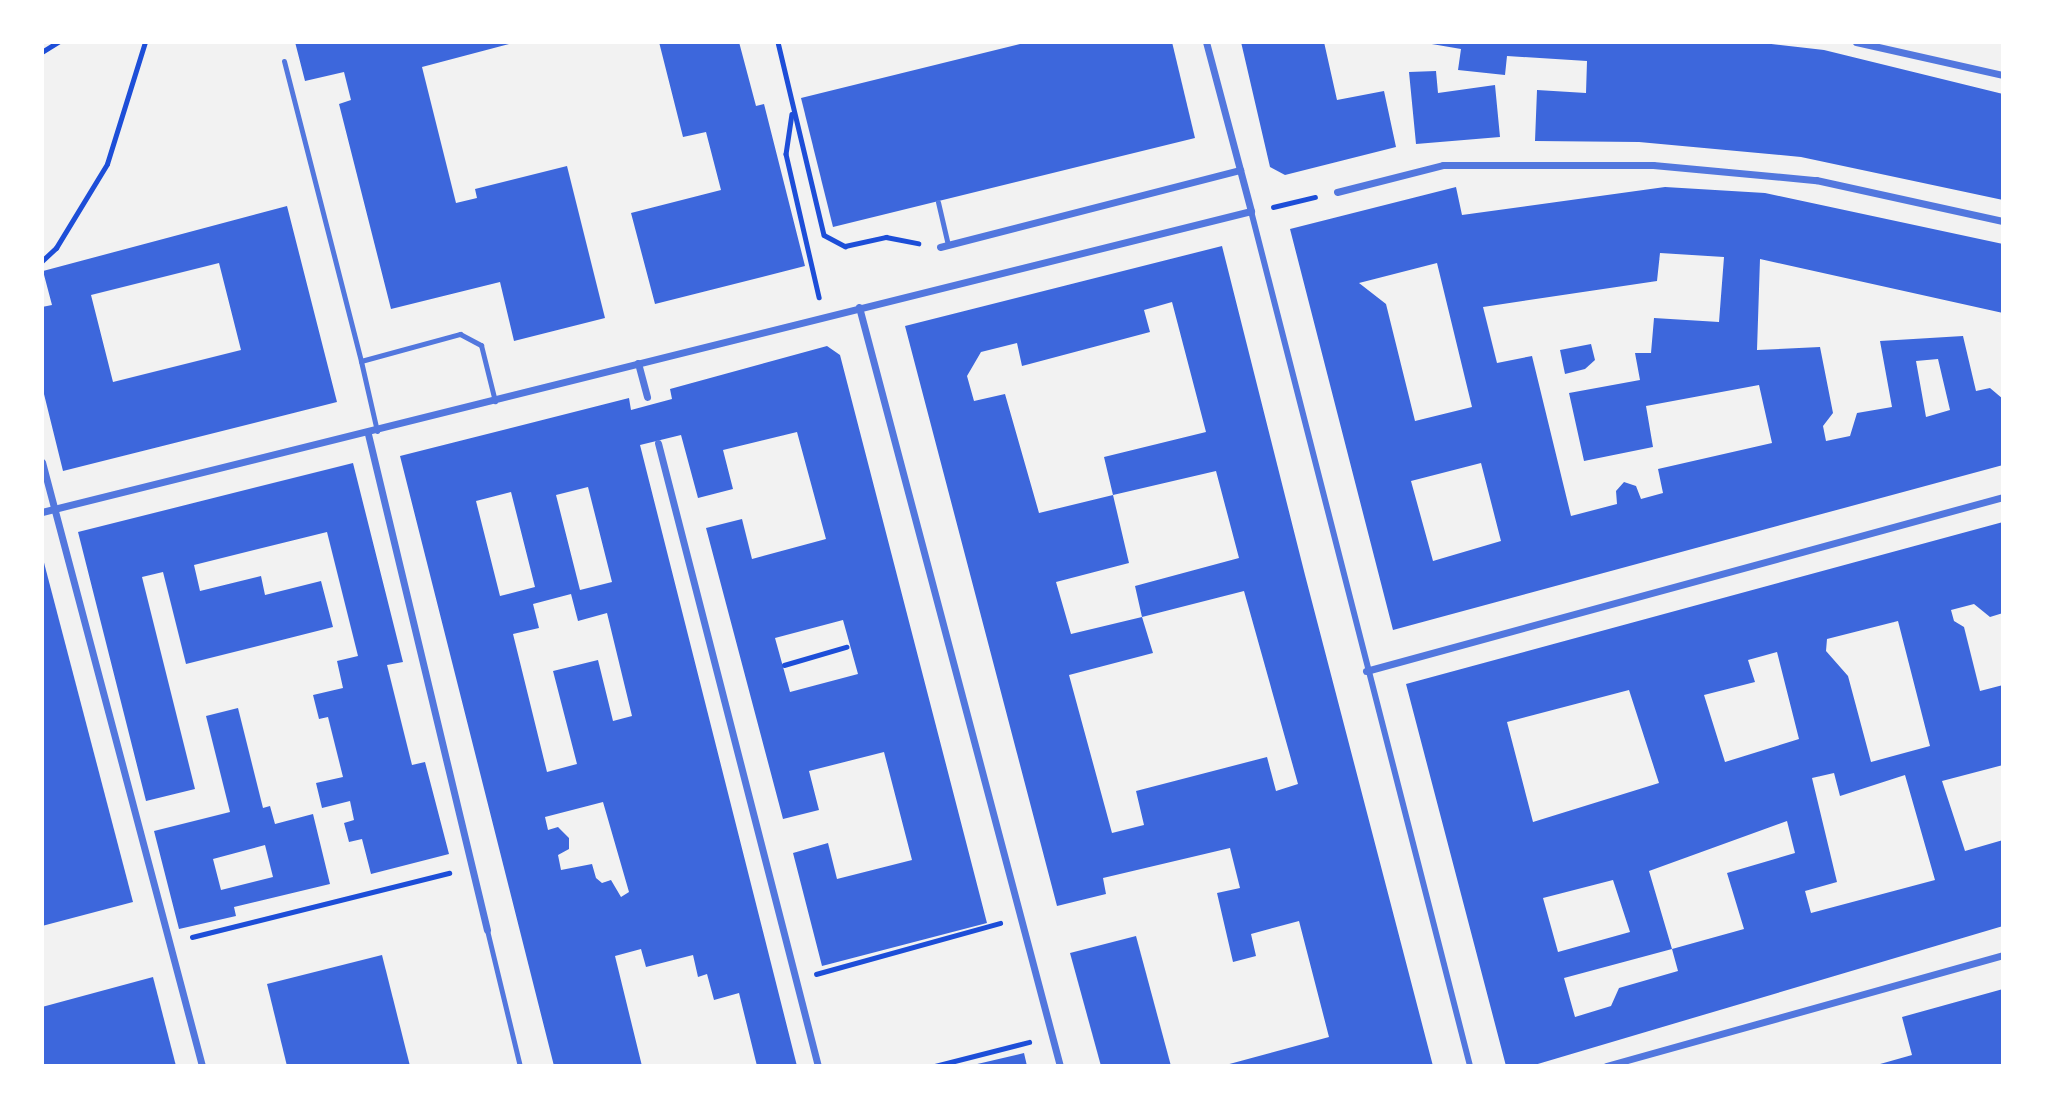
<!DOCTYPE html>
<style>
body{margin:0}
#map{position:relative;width:2045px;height:1108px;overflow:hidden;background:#f2f2f2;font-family:"PT Sans Narrow",sans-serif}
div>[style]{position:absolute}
.building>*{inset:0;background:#3d67dc}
.path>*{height:4.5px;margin:-2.25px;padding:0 2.25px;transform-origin:2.25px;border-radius:2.25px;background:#1d4ed8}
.service>*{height:5px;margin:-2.5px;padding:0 2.5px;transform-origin:2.5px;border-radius:2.5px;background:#5277de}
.pedestrian>*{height:6px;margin:-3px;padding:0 3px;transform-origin:3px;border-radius:3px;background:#5277de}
.minor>*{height:7px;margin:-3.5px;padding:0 3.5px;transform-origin:3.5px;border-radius:3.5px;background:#5277de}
span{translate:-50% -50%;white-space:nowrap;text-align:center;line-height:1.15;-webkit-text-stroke:7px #fff;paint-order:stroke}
.frame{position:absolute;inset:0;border:44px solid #fff;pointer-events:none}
</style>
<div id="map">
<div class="building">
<div style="clip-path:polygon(295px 42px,517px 42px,422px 67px,456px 203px,477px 198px,475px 189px,567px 166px,605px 318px,514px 341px,500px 282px,391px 309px,339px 104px,351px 100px,344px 72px,305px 81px)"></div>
<div style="clip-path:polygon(659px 42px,739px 42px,756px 106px,764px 104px,805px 266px,655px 304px,631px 213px,721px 190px,706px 132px,683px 137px)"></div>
<div style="clip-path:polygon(1028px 42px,1172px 42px,1195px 138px,833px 227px,801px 98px)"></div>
<div style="clip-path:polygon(1241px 42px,1324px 42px,1337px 100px,1384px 91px,1396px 147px,1285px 175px,1270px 167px)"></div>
<div style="clip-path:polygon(1420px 42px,1754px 42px,1824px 50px,2003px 94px,2003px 200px,1801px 157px,1639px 142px,1535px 141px,1537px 90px,1586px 93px,1587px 61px,1507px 56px,1505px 75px,1458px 70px,1461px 49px)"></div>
<div style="clip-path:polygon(1436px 71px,1438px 93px,1495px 85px,1500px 137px,1416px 144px,1409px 72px)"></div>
<div style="clip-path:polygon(evenodd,1456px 187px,1462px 215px,1665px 187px,1765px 193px,2003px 244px,2003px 313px,1760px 259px,1757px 350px,1820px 347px,1833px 413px,1823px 426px,1826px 441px,1850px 436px,1857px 413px,1892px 407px,1880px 341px,1963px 336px,1976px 391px,1990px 388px,2003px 399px,2003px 465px,1393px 630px,1290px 229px,1456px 187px,1660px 253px,1724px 257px,1719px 322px,1654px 318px,1651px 353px,1635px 353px,1640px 380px,1569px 393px,1584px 461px,1653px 447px,1646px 406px,1759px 385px,1772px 443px,1658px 469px,1663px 493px,1641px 499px,1636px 486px,1624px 482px,1616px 491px,1617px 504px,1571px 516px,1532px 356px,1497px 363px,1483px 307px,1657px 281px,1660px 253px,1456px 187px,1437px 263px,1472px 407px,1415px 421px,1386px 304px,1359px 283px,1437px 263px,1456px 187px,1938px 359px,1950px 410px,1926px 417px,1916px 361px,1938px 359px,1456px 187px,1481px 463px,1501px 541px,1433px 561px,1411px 481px,1481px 463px)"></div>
<div style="clip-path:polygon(evenodd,287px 206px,337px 402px,63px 471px,42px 386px,42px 307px,52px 305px,43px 271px,287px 206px,219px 263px,241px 350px,113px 382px,91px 295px,219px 263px)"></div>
<div style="clip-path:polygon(evenodd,1222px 246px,1305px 575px,1433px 1066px,1222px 1066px,1329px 1037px,1299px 921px,1251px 934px,1256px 956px,1233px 962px,1217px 893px,1240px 888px,1230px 848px,1103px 878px,1106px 894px,1057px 906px,905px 326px,1222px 246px,1172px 302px,1206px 432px,1104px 457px,1113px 495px,1216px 471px,1239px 558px,1135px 586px,1142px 617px,1244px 591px,1298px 784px,1276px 791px,1267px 757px,1136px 791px,1144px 825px,1112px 833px,1069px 675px,1153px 653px,1142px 617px,1071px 634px,1056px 582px,1129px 563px,1113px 495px,1039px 513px,1005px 394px,974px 401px,967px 376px,981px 352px,1017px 343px,1022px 366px,1150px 332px,1144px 310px,1172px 302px)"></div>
<div style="clip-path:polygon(1591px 344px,1595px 360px,1585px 369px,1565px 374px,1560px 350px)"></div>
<div style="clip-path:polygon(evenodd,827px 346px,840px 355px,987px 923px,822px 966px,793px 853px,828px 843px,837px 879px,912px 860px,884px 752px,809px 771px,819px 810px,783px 819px,706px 528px,742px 519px,752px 559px,826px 539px,797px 432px,723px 450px,733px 489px,698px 498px,681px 435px,640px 445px,797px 1066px,757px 1066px,739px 993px,714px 1000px,707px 974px,698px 977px,693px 955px,646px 967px,641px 949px,615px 956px,642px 1066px,554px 1066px,400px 456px,629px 398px,631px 410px,672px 399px,670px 389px,827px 346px,588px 487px,612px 582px,580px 590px,556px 495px,588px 487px,827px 346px,511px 492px,535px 587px,500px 596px,476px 501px,511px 492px,827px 346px,571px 594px,578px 621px,607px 613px,632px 716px,613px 721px,598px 660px,553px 671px,577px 764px,547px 772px,513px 634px,539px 628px,533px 604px,571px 594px,827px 346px,843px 620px,858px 674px,790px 692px,775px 638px,843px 620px,827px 346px,603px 802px,629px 892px,621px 897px,611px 880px,602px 883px,596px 878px,592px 864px,561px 870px,558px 855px,569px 849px,569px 838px,558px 827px,548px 830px,545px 817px,603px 802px)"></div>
<div style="clip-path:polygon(353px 463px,403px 662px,387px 665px,412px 765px,425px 762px,449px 854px,371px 874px,362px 839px,349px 842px,344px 823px,354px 820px,350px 801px,322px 808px,316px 783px,343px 777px,328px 717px,319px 719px,313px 695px,343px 688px,337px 661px,358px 656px,327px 532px,194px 565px,200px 591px,261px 576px,265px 595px,321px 581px,333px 627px,186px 664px,163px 572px,142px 577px,195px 789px,146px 801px,78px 532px)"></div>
<div style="clip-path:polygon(evenodd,2003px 522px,2003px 613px,1990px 617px,1974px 604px,1951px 610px,1954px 621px,1964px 627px,1980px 691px,2003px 685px,2003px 765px,1942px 781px,1965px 851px,2003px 840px,2003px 926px,1531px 1066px,1506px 1066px,1406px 684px,2003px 522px,1898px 621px,1930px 746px,1871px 762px,1848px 676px,1826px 651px,1827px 639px,1898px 621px,2003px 522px,1777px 652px,1799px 739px,1725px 762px,1704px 695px,1755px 682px,1748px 660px,1777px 652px,2003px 522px,1629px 690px,1659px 783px,1533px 822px,1507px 722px,1629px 690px,2003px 522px,1834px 773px,1840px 796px,1905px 775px,1935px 880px,1811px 913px,1805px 891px,1837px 882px,1812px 778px,1834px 773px,2003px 522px,1787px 821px,1795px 853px,1727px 873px,1744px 929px,1672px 949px,1678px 971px,1619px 988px,1611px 1006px,1575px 1017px,1564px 978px,1672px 949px,1649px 871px,1787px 821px,2003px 522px,1613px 880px,1630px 932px,1558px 952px,1543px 898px,1613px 880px)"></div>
<div style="clip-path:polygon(42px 555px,133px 902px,42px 926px)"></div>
<div style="clip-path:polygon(evenodd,238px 708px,263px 808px,270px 806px,275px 824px,313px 814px,330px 884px,234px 907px,236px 916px,179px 929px,154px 831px,230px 812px,206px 716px,238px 708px,265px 845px,273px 877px,221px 890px,213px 859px,265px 845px)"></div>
<div style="clip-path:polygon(1136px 936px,1171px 1066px,1101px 1066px,1070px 953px)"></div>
<div style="clip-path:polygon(382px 955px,410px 1066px,287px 1066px,267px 984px)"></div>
<div style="clip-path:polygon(153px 977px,176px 1066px,42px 1066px,42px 1007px)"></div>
<div style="clip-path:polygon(2003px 989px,2003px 1066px,1873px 1066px,1912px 1055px,1902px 1017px)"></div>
<div style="clip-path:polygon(1024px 1053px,1027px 1066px,973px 1066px,973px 1065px)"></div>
</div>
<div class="path">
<div style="left:778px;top:42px;width:198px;rotate:76.6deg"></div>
<div style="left:824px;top:235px;width:24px;rotate:28deg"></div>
<div style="left:845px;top:246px;width:42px;rotate:-12.4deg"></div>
<div style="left:886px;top:237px;width:33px;rotate:11deg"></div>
<div style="left:42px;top:52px;width:19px;rotate:-32deg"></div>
<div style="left:792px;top:114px;width:40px;rotate:98.5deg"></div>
<div style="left:786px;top:154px;width:147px;rotate:77deg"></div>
<div style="left:1273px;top:207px;width:43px;rotate:-13.4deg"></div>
<div style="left:42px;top:261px;width:19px;rotate:-43deg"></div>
<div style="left:56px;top:248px;width:98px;rotate:-58.7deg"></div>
<div style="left:107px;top:164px;width:128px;rotate:-72.7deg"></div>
<div style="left:784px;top:665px;width:65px;rotate:-16.2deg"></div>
<div style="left:192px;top:937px;width:265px;rotate:-14deg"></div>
<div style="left:816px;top:974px;width:191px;rotate:-15.5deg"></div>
<div style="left:935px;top:1066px;width:97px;rotate:-14.3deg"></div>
</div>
<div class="service">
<div style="left:284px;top:61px;width:310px;rotate:75.6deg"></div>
<div style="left:938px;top:202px;width:44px;rotate:76.9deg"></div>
<div style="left:377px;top:431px;width:72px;rotate:-102.9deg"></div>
<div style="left:361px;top:361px;width:103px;rotate:-15.3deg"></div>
<div style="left:460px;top:334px;width:24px;rotate:28deg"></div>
<div style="left:481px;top:345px;width:58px;rotate:76deg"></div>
<div style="left:487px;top:930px;width:140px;rotate:76.4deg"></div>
</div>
<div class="pedestrian">
<div style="left:1251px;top:211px;width:883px;rotate:75.63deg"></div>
</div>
<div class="minor">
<div style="left:1856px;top:42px;width:151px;rotate:12.7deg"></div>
<div style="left:1337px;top:192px;width:109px;rotate:-14.3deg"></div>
<div style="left:1443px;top:165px;width:210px"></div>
<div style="left:1653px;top:165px;width:164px;rotate:5.3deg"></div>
<div style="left:1816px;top:180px;width:191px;rotate:12.4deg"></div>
<div style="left:940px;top:247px;width:310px;rotate:-14.4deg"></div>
<div style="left:859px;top:307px;width:785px;rotate:75.17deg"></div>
<div style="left:638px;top:363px;width:35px;rotate:75deg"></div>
<div style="left:368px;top:434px;width:510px;rotate:76.51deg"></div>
<div style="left:658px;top:443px;width:643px;rotate:75.6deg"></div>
<div style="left:42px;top:462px;width:625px;rotate:75.16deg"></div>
<div style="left:42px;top:512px;width:1246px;rotate:-13.98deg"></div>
<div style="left:1251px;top:211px;width:175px;rotate:-104.9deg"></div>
<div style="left:1366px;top:671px;width:660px;rotate:-15.28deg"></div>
<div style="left:1606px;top:1066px;width:412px;rotate:-15.6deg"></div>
</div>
<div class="frame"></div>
</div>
